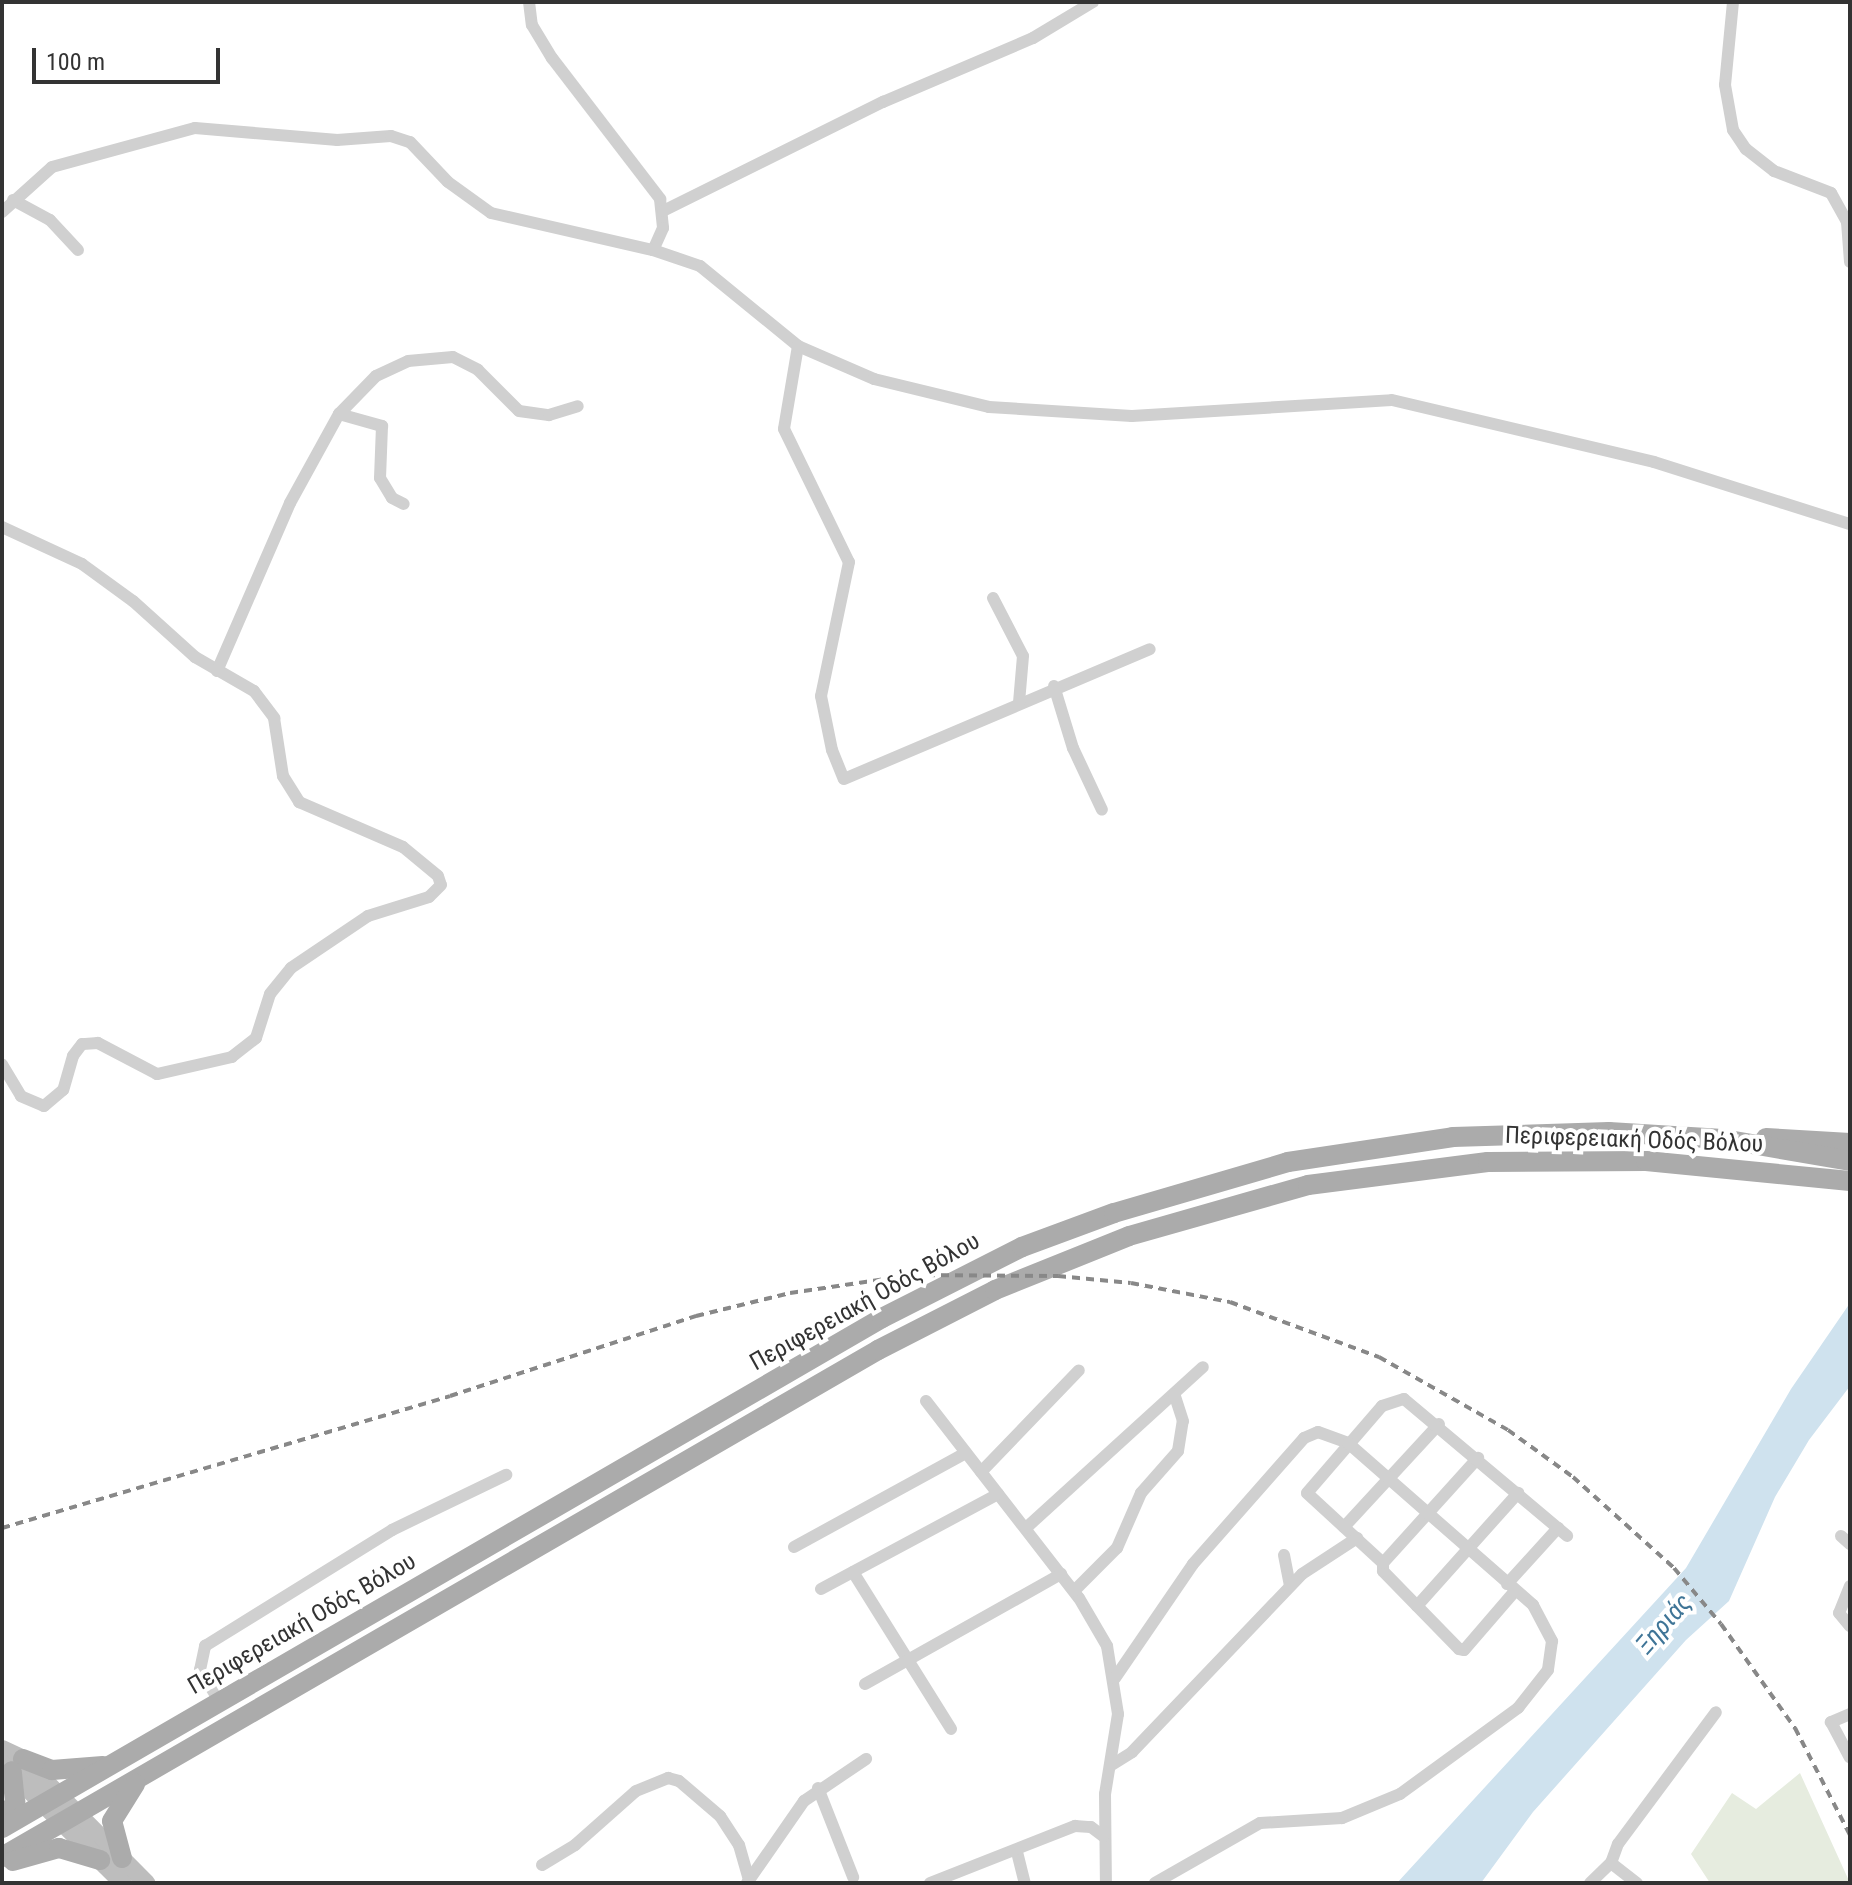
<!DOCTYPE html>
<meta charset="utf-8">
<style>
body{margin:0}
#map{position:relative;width:1852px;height:1885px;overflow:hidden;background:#fff;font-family:"Roboto Condensed",sans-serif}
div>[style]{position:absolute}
.green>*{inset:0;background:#e6ecdf}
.water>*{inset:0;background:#cfe2ee}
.minor>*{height:12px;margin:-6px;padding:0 6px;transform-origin:6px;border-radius:6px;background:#d0d0d0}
.secondary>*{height:18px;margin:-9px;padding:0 9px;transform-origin:9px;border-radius:9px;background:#bdbdbd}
.primary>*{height:20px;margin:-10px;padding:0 10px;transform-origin:10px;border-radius:10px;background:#ababab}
.rail>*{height:4px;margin-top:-2px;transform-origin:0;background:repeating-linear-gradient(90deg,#888 0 8px,transparent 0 14px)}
span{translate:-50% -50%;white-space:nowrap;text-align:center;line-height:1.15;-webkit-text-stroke:8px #fff;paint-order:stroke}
.street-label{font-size:24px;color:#333}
.water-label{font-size:26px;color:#3f7597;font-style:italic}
.frame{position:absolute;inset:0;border:4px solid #333;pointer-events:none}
.scale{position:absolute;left:32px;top:48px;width:188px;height:36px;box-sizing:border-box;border:4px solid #333;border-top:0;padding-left:10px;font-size:24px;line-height:28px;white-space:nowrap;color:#333;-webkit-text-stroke:6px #fff;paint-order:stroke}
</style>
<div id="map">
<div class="green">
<div style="clip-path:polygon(1800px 1773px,1850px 1883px,1710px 1883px,1691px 1854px,1732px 1793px,1756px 1809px)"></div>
</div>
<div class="water">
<div style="clip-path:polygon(1850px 1303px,1850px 1386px,1809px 1440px,1775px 1497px,1729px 1601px,1686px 1640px,1533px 1812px,1481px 1883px,1397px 1883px,1686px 1568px,1791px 1389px)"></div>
</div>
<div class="minor">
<div style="left:529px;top:2px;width:23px;rotate:83deg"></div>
<div style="left:532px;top:25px;width:39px;rotate:59deg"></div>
<div style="left:552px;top:58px;width:178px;rotate:52.5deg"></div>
<div style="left:660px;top:199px;width:29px;rotate:84deg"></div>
<div style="left:663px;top:228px;width:24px;rotate:114deg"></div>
<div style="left:1733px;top:2px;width:83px;rotate:95.5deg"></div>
<div style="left:1725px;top:85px;width:46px;rotate:79.9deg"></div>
<div style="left:1733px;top:130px;width:23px;rotate:56deg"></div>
<div style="left:1746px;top:149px;width:36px;rotate:38deg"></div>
<div style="left:1774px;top:171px;width:61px;rotate:21.1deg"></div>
<div style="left:1831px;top:193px;width:33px;rotate:61deg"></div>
<div style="left:1847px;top:222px;width:40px;rotate:85.7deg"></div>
<div style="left:13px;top:200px;width:42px;rotate:28.4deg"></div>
<div style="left:50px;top:220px;width:41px;rotate:47deg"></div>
<div style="left:663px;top:211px;width:246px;rotate:-26.4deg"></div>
<div style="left:883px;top:102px;width:163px;rotate:-23.1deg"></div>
<div style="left:1033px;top:38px;width:70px;rotate:-31deg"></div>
<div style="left:2px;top:212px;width:67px;rotate:-42deg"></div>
<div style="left:52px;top:167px;width:148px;rotate:-15.3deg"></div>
<div style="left:195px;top:128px;width:143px;rotate:4.8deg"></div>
<div style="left:337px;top:140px;width:54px;rotate:-4.2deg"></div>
<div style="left:391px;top:136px;width:20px;rotate:18deg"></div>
<div style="left:410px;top:142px;width:55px;rotate:46.5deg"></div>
<div style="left:448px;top:182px;width:53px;rotate:35.8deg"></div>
<div style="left:491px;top:213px;width:166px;rotate:12.9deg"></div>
<div style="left:653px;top:250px;width:50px;rotate:18.8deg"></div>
<div style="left:700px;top:266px;width:127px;rotate:39.2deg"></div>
<div style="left:798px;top:346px;width:83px;rotate:23.5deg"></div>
<div style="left:874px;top:379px;width:118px;rotate:13.7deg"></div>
<div style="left:989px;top:407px;width:143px;rotate:3.6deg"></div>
<div style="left:1132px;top:416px;width:260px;rotate:-3.5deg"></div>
<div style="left:1392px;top:400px;width:269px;rotate:13.3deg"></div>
<div style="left:1654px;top:462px;width:206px;rotate:17.6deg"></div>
<div style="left:798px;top:346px;width:84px;rotate:99.6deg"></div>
<div style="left:784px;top:429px;width:148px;rotate:64deg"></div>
<div style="left:849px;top:562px;width:137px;rotate:101.8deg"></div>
<div style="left:821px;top:696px;width:55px;rotate:78.5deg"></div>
<div style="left:832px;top:750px;width:31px;rotate:68deg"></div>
<div style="left:844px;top:779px;width:332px;rotate:-23deg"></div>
<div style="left:339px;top:414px;width:45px;rotate:15.6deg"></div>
<div style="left:382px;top:426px;width:52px;rotate:92.2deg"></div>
<div style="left:380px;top:478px;width:23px;rotate:59deg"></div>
<div style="left:392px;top:498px;width:13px;rotate:27deg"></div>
<div style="left:2px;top:527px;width:88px;rotate:24.8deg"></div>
<div style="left:82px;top:564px;width:63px;rotate:36deg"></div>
<div style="left:133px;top:601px;width:84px;rotate:42.1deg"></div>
<div style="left:195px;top:657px;width:68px;rotate:30deg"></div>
<div style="left:254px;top:691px;width:34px;rotate:53deg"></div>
<div style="left:274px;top:718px;width:59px;rotate:81.2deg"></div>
<div style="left:283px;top:776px;width:31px;rotate:58deg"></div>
<div style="left:299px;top:802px;width:113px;rotate:23.4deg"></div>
<div style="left:403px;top:847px;width:45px;rotate:39.6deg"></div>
<div style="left:438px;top:876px;width:9px;rotate:72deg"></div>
<div style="left:441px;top:885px;width:17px;rotate:135deg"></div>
<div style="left:429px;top:897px;width:64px;rotate:162.7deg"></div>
<div style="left:368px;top:916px;width:93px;rotate:146deg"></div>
<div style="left:291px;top:968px;width:33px;rotate:129deg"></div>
<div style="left:270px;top:994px;width:46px;rotate:107.7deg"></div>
<div style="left:256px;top:1038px;width:31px;rotate:142deg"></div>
<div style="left:232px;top:1057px;width:77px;rotate:167.2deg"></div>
<div style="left:157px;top:1074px;width:67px;rotate:-152.3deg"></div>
<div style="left:98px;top:1043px;width:16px;rotate:176deg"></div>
<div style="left:82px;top:1044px;width:15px;rotate:127deg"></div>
<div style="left:73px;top:1056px;width:35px;rotate:106deg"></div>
<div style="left:63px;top:1090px;width:25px;rotate:140deg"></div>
<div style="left:44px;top:1106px;width:25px;rotate:-157deg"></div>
<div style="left:21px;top:1096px;width:37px;rotate:-121deg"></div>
<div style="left:993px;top:598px;width:65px;rotate:62.7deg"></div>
<div style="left:1023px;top:656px;width:47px;rotate:94.9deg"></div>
<div style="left:217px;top:671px;width:183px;rotate:-66.5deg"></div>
<div style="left:290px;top:503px;width:102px;rotate:-61.2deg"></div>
<div style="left:339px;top:414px;width:53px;rotate:-45.8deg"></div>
<div style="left:376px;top:376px;width:35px;rotate:-25deg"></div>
<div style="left:408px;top:361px;width:45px;rotate:-5.1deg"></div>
<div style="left:453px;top:357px;width:28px;rotate:27deg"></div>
<div style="left:478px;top:370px;width:58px;rotate:45deg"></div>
<div style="left:519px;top:411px;width:30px;rotate:8deg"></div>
<div style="left:549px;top:415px;width:30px;rotate:-17deg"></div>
<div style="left:1054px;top:686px;width:65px;rotate:73deg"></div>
<div style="left:1073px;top:748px;width:68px;rotate:64.9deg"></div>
<div style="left:926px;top:1401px;width:249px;rotate:52.2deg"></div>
<div style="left:1079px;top:1598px;width:56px;rotate:59.7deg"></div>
<div style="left:1107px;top:1646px;width:69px;rotate:80.8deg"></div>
<div style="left:1118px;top:1714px;width:81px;rotate:99.2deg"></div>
<div style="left:1105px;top:1794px;width:89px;rotate:89.4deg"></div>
<div style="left:981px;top:1472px;width:141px;rotate:-46.1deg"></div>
<div style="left:1344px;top:1527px;width:140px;rotate:-47.3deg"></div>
<div style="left:1026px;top:1528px;width:239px;rotate:-42.3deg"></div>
<div style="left:1841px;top:1536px;width:12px;rotate:42deg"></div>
<div style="left:794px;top:1547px;width:196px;rotate:-28.7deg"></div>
<div style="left:1284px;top:1555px;width:31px;rotate:79deg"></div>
<div style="left:1383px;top:1563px;width:142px;rotate:-47.9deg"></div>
<div style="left:853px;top:1572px;width:185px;rotate:58deg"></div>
<div style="left:1507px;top:1584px;width:76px;rotate:-47.7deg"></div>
<div style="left:1850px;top:1586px;width:29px;rotate:112deg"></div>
<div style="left:1839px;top:1613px;width:17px;rotate:50deg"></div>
<div style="left:821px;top:1589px;width:201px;rotate:-28.2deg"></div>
<div style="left:1074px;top:1591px;width:61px;rotate:-45deg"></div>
<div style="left:1117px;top:1548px;width:60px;rotate:-66.4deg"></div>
<div style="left:1141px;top:1493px;width:56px;rotate:-48.6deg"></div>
<div style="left:1178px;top:1451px;width:30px;rotate:-81deg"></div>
<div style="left:1183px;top:1421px;width:28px;rotate:-108deg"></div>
<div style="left:1515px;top:1591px;width:78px;rotate:130.8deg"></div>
<div style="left:1464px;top:1650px;width:5px;rotate:-169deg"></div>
<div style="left:1459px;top:1649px;width:109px;rotate:-134.3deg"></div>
<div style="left:1383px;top:1571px;width:8px;rotate:-90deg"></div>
<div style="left:1383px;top:1563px;width:103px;rotate:-137.4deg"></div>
<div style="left:1307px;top:1493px;width:115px;rotate:-49.2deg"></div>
<div style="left:1382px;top:1406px;width:23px;rotate:-18deg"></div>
<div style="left:1404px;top:1399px;width:213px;rotate:40deg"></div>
<div style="left:1417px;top:1606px;width:152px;rotate:-48.2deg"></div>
<div style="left:1115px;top:1678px;width:138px;rotate:-55.6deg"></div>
<div style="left:1193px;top:1564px;width:168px;rotate:-48.6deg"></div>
<div style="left:1304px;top:1438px;width:15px;rotate:-23deg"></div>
<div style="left:1318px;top:1432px;width:32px;rotate:20deg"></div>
<div style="left:1348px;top:1443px;width:246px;rotate:41.2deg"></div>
<div style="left:1533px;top:1605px;width:41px;rotate:62.2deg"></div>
<div style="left:1552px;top:1641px;width:29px;rotate:98deg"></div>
<div style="left:1548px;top:1670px;width:48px;rotate:128.3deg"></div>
<div style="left:1518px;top:1708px;width:146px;rotate:143.9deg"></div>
<div style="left:1400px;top:1794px;width:63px;rotate:157.5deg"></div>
<div style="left:1342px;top:1818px;width:82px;rotate:176.5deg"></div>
<div style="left:1260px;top:1823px;width:121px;rotate:150.3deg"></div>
<div style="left:865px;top:1684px;width:225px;rotate:-29.3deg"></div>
<div style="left:220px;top:1702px;width:38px;rotate:-122deg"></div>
<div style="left:200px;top:1670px;width:25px;rotate:-78deg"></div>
<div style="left:205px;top:1646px;width:220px;rotate:-31.8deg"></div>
<div style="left:392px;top:1530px;width:127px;rotate:-25.8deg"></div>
<div style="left:1850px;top:1714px;width:21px;rotate:157deg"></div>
<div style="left:1831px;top:1722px;width:40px;rotate:62deg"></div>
<div style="left:1110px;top:1766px;width:26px;rotate:-32deg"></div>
<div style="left:1132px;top:1752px;width:246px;rotate:-46.3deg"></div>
<div style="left:1302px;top:1574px;width:66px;rotate:-33.2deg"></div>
<div style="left:818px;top:1788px;width:96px;rotate:68.5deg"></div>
<div style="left:1017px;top:1852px;width:32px;rotate:76deg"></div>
<div style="left:1611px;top:1863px;width:20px;rotate:-70deg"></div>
<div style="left:1618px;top:1844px;width:164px;rotate:-53.4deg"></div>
<div style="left:542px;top:1865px;width:39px;rotate:-31deg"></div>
<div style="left:575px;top:1845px;width:81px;rotate:-41.5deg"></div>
<div style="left:636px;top:1791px;width:35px;rotate:-22deg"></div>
<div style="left:668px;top:1778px;width:11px;rotate:15deg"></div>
<div style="left:679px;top:1781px;width:54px;rotate:40.5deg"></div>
<div style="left:720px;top:1816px;width:35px;rotate:57deg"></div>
<div style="left:739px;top:1845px;width:36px;rotate:74deg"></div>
<div style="left:747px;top:1883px;width:100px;rotate:-55.2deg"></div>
<div style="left:804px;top:1801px;width:75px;rotate:-34.1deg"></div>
<div style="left:930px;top:1883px;width:156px;rotate:-21.5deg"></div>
<div style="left:1075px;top:1826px;width:16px;rotate:4deg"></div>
<div style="left:1091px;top:1827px;width:15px;rotate:37deg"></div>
<div style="left:1590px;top:1883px;width:29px;rotate:-44deg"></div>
<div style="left:1611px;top:1863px;width:33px;rotate:38deg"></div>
</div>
<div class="secondary">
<div style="left:2px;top:1749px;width:23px;rotate:25deg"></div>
<div style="left:23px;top:1759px;width:175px;rotate:45.2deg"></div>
<div style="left:2px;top:1763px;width:170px;rotate:44.8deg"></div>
</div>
<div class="primary">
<div style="left:1766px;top:1138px;width:84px;rotate:3.4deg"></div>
<div style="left:23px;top:1759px;width:31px;rotate:21deg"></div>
<div style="left:52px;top:1770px;width:51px;rotate:-4.5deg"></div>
<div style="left:2px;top:1824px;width:26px;rotate:-59deg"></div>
<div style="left:15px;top:1802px;width:31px;rotate:-96deg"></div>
<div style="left:2px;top:1828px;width:1017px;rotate:-30.09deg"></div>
<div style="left:882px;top:1318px;width:157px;rotate:-26.9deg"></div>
<div style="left:1022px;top:1247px;width:98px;rotate:-20.3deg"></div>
<div style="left:1114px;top:1213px;width:181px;rotate:-16.3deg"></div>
<div style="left:1288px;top:1162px;width:167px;rotate:-8.6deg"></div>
<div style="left:1453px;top:1137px;width:156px;rotate:-1.8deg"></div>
<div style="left:1609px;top:1132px;width:114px;rotate:3.5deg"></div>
<div style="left:1723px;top:1139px;width:129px;rotate:9.8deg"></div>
<div style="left:2px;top:1857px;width:1012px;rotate:-30.06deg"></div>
<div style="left:878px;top:1350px;width:131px;rotate:-27.1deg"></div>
<div style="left:995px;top:1290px;width:144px;rotate:-21.9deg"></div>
<div style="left:1129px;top:1236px;width:186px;rotate:-15.9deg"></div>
<div style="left:1308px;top:1185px;width:181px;rotate:-7.3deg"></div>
<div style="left:1488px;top:1162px;width:158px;rotate:-0.4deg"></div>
<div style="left:1646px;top:1161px;width:205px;rotate:5.6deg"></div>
<div style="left:122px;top:1858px;width:38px;rotate:-105deg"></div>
<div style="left:112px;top:1821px;width:44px;rotate:-58.1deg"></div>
<div style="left:13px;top:1861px;width:48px;rotate:-15.8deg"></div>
<div style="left:59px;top:1848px;width:43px;rotate:16.3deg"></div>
</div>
<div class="rail">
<div style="left:2px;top:1528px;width:467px;rotate:-16.4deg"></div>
<div style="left:450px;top:1396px;width:259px;rotate:-18deg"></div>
<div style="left:696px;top:1316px;width:97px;rotate:-13.7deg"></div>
<div style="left:790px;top:1293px;width:124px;rotate:-8.3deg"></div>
<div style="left:913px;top:1275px;width:145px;rotate:0.4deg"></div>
<div style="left:1058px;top:1276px;width:73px;rotate:5.5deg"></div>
<div style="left:1131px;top:1283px;width:101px;rotate:10.9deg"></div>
<div style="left:1230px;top:1302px;width:159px;rotate:20.3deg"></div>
<div style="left:1379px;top:1357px;width:148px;rotate:29.5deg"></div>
<div style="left:1508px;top:1430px;width:80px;rotate:35.9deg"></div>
<div style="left:1573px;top:1477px;width:136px;rotate:42deg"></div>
<div style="left:1674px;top:1568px;width:73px;rotate:50deg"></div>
<div style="left:1721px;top:1624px;width:128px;rotate:54.6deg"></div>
<div style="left:1795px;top:1728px;width:120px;rotate:62.8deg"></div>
</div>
<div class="street-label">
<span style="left:1634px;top:1140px;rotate:2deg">Περιφερειακή Οδός Βόλου</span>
<span style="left:865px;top:1302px;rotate:-29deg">Περιφερειακή Οδός Βόλου</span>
<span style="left:302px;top:1624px;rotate:-30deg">Περιφερειακή Οδός Βόλου</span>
</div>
<div class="water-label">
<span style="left:1664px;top:1624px;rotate:-49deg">Ξηριάς</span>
</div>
<div class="frame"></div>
<div class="scale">100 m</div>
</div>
